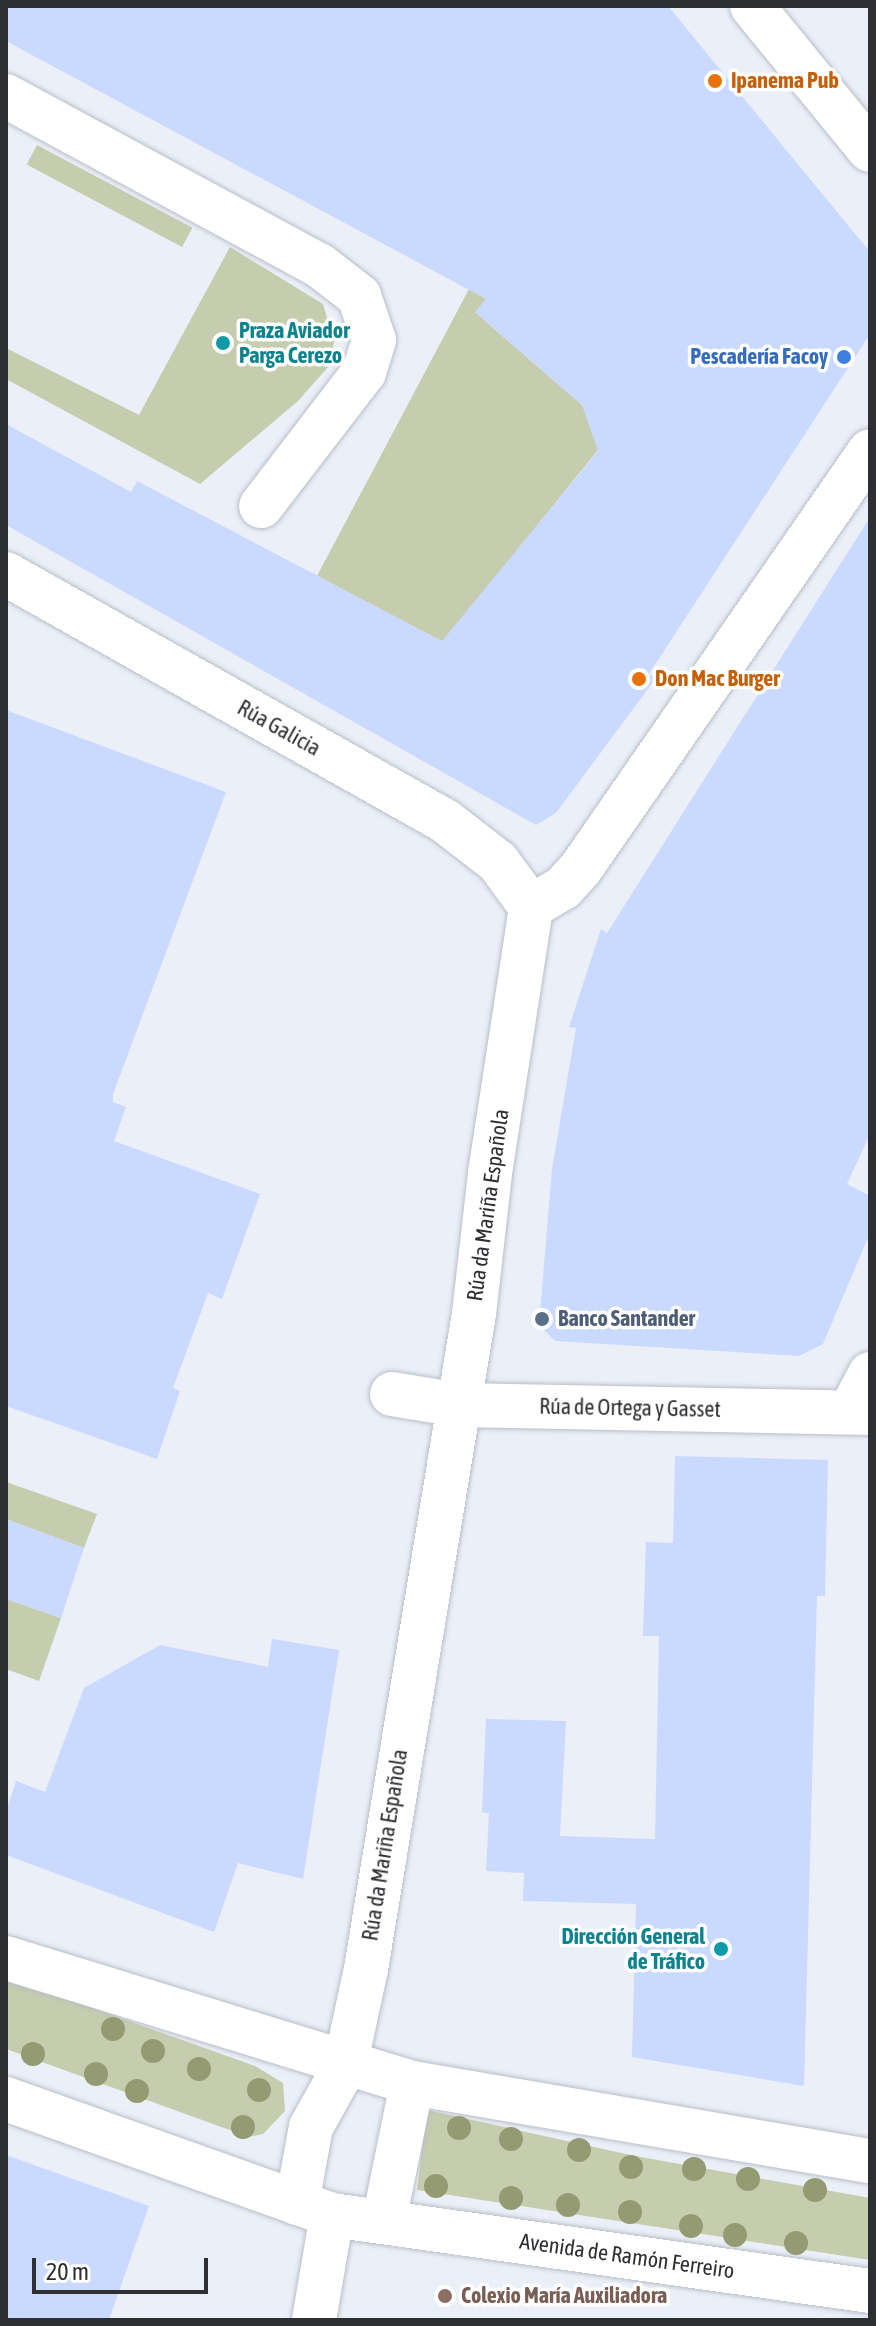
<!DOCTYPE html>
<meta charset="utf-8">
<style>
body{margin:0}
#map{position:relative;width:876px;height:2326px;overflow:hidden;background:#ebeff8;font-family:"Asap Condensed",sans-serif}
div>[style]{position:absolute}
.green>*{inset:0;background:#c6ccae;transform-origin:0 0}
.building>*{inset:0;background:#c9dafe}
.roads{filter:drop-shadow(0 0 2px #b9bec6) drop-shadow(0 0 2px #b9bec6)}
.minor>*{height:44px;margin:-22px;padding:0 22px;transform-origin:22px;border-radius:22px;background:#fff}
.trees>*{width:24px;height:24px;margin:-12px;border-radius:50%;background:#949a71}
.dots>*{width:22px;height:22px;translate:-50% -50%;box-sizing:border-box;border:4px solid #fff;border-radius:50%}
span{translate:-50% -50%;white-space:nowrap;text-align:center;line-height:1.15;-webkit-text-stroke:7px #fff;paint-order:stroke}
.food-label{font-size:22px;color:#c56008;font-weight:700}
.left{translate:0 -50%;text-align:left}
.culture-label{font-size:22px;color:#0d838f;font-weight:700}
.right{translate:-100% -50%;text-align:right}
.shop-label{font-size:22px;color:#366cbe;font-weight:700}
.street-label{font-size:22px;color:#2d2f32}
.service-label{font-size:22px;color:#4e5e75;font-weight:700}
.education-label{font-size:22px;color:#785e54;font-weight:700}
.frame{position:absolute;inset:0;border:8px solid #2d2f32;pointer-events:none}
.scale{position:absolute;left:32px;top:2258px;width:176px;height:36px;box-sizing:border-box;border:4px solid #2d2f32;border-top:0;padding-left:10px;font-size:24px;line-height:28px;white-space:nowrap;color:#2d2f32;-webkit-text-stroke:6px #fff;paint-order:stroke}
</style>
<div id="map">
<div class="green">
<div style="left:37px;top:145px;width:176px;height:22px;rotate:28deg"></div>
<div style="clip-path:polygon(230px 247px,323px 304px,334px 342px,329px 366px,298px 401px,200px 484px,6px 379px,6px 348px,139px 415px)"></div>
<div style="clip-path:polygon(469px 289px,486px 299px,476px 313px,582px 405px,602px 445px,443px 642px,317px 576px)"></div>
<div style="clip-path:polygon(6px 1482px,97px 1514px,84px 1548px,6px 1519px)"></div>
<div style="clip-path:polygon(6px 1599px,61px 1618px,39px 1681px,6px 1669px)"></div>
<div style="clip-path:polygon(6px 1977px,255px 2066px,283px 2083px,285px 2111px,263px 2134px,249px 2137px,6px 2049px)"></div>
<div style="clip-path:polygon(427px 2110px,635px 2156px,870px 2198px,870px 2260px,417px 2190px)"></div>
</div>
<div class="building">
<div style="clip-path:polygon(6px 6px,668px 6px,870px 252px,870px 334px,649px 674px,656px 678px,556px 813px,536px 825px,6px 525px,6px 424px,131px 492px,137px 481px,442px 641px,598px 451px,582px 405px,475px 312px,486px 299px,6px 41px)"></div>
<div style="clip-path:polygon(870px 517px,870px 1134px,847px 1184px,870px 1196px,870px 1233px,823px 1344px,799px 1356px,555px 1341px,539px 1325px,552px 1169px,576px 1028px,569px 1027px,601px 929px,607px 933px)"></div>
<div style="clip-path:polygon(6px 710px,226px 792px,113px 1094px,113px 1102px,126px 1107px,114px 1141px,260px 1194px,222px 1299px,208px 1293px,173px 1388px,180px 1391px,157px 1459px,6px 1406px)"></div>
<div style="clip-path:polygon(675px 1456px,828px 1460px,825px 1596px,817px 1596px,804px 2086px,632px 2057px,636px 1904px,523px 1901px,524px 1873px,486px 1871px,489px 1813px,482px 1812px,486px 1719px,566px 1721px,560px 1836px,655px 1839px,659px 1636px,643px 1636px,646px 1542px,673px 1543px)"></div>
<div style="clip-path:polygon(6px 1519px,84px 1548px,61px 1618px,6px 1599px)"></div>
<div style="clip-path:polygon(272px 1639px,339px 1650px,303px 1879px,238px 1863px,214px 1932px,6px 1855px,6px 1811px,16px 1781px,45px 1792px,84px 1688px,160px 1645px,268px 1667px)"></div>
<div style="clip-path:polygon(6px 2155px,149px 2206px,109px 2320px,6px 2320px)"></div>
</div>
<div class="roads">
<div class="minor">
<div style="left:752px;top:6px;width:186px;rotate:50.7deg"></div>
<div style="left:6px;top:96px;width:356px;rotate:28.4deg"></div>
<div style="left:319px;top:265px;width:51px;rotate:37.8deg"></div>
<div style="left:359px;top:296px;width:46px;rotate:71.2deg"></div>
<div style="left:374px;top:340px;width:34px;rotate:107deg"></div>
<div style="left:364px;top:372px;width:169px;rotate:127.5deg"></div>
<div style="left:6px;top:574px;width:504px;rotate:29.36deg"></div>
<div style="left:445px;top:821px;width:67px;rotate:37.7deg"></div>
<div style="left:498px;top:862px;width:56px;rotate:53.7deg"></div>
<div style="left:531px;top:907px;width:37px;rotate:-31deg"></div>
<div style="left:563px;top:888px;width:27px;rotate:-48deg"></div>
<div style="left:581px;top:868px;width:507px;rotate:-55.28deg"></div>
<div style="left:392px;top:1394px;width:68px;rotate:9.3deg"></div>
<div style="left:459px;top:1405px;width:411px;rotate:1.1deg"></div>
<div style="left:850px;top:1412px;width:43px;rotate:-62.2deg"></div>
<div style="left:6px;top:1958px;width:425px;rotate:17.1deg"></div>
<div style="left:412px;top:2083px;width:465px;rotate:9.7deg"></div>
<div style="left:6px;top:2099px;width:346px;rotate:19.6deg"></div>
<div style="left:332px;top:2215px;width:543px;rotate:8.04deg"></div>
<div style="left:297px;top:2203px;width:77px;rotate:-79.6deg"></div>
<div style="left:311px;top:2127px;width:70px;rotate:-60.9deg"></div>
<div style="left:345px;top:2066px;width:99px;rotate:-77.8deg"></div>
<div style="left:366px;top:1969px;width:664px;rotate:-80.64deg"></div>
<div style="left:474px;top:1314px;width:142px;rotate:-83.5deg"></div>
<div style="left:490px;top:1173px;width:269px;rotate:-81.2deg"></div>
<div style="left:384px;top:2221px;width:141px;rotate:-78.5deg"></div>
<div style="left:314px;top:2320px;width:107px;rotate:-80.3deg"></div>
</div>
</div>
<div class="trees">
<div style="left:113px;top:2029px"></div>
<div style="left:153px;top:2051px"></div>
<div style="left:33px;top:2054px"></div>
<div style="left:199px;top:2069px"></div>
<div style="left:96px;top:2074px"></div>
<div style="left:259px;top:2090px"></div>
<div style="left:137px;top:2091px"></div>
<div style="left:243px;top:2127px"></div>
<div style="left:459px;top:2128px"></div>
<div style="left:511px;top:2139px"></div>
<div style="left:579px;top:2150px"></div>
<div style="left:631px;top:2167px"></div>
<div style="left:694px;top:2169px"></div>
<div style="left:748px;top:2179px"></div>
<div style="left:436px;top:2186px"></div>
<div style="left:815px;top:2190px"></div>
<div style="left:511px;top:2198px"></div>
<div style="left:568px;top:2205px"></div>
<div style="left:630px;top:2212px"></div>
<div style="left:691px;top:2226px"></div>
<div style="left:735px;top:2235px"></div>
<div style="left:796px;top:2243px"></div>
</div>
<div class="dots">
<div style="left:715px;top:81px;background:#e8710a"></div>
<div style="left:223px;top:343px;background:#0f9aa8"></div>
<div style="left:844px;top:357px;background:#3f7fe0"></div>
<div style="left:639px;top:679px;background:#e8710a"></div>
<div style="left:542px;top:1319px;background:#5c6f8a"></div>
<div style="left:721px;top:1949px;background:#0f9aa8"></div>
<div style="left:445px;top:2296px;background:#8d6e63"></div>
</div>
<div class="food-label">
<span class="left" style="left:731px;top:81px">Ipanema Pub</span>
<span class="left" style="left:655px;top:679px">Don Mac Burger</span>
</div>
<div class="culture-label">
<span class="left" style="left:239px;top:343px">Praza Aviador<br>Parga Cerezo</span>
<span class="right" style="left:705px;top:1949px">Dirección General<br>de Tráfico</span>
</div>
<div class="shop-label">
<span class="right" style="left:828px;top:357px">Pescadería Facoy</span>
</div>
<div class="street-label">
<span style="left:279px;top:728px;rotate:29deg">Rúa Galicia</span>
<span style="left:488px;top:1205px;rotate:-82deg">Rúa da Mariña Española</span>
<span style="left:630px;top:1408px;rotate:1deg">Rúa de Ortega y Gasset</span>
<span style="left:385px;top:1845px;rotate:-81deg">Rúa da Mariña Española</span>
<span style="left:627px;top:2256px;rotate:8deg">Avenida de Ramón Ferreiro</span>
</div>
<div class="service-label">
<span class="left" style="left:558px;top:1319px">Banco Santander</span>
</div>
<div class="education-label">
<span class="left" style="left:461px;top:2296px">Colexio María Auxiliadora</span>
</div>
<div class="frame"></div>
<div class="scale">20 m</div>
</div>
